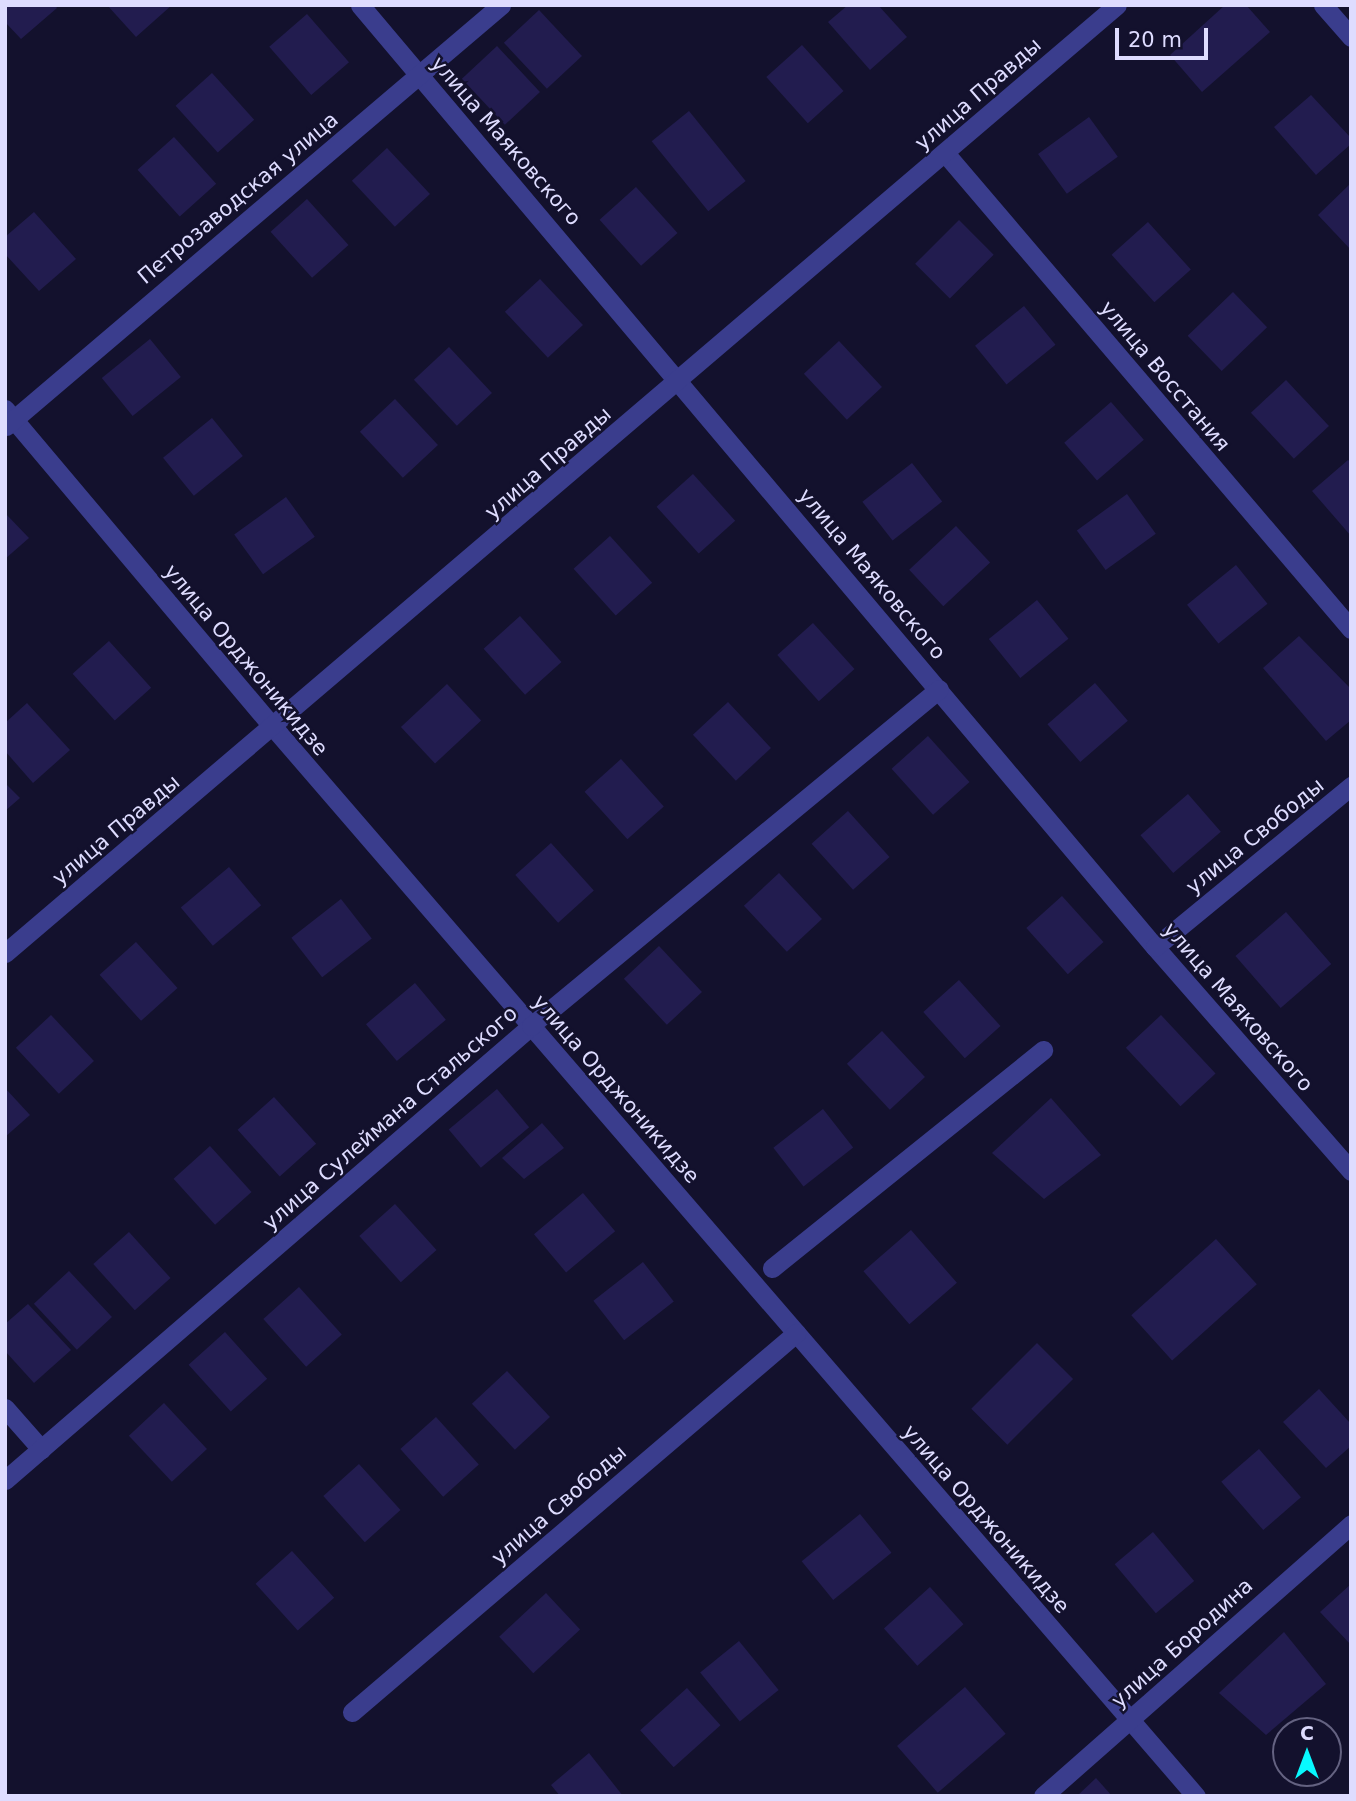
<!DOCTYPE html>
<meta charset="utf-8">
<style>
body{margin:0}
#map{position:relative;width:1356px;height:1801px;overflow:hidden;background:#13112d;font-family:"DejaVu Sans",sans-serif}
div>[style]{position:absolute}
.building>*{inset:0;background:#221c4f;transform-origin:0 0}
.minor>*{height:19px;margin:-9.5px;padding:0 9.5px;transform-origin:9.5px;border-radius:9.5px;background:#3a3d8d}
.tertiary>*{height:19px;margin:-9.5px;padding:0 9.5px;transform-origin:9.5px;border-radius:9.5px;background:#3a3d8d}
span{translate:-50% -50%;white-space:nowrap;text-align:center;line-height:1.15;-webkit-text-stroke:5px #13112d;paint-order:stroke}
.street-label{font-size:21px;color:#dedcff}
.frame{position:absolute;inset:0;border:7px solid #dedcff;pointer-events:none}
.north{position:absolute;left:1272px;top:1717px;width:70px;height:70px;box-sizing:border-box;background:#13112d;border:2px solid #646281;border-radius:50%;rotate:0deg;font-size:19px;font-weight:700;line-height:28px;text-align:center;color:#dedcff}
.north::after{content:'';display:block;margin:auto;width:24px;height:32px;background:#08f9ff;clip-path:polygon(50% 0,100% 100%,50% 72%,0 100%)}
.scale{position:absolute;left:1115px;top:28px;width:93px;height:32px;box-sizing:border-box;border:4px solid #dedcff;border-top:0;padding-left:9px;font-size:21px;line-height:24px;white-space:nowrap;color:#dedcff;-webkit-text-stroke:5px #13112d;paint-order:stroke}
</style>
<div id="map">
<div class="building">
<div style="clip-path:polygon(5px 5px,55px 5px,57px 8px,21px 39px,5px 22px)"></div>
<div style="clip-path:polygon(107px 5px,172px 5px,136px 37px)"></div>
<div style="clip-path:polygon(848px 5px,878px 5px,907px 37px,870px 70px,828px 22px)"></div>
<div style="clip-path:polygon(1225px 5px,1246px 5px,1270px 32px,1202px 92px,1170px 55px)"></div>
<div style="left:539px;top:10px;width:63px;height:48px;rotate:47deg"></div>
<div style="left:307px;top:14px;width:64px;height:50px;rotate:49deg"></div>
<div style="left:802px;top:45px;width:62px;height:48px;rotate:48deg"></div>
<div style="left:497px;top:46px;width:63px;height:48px;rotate:47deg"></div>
<div style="left:212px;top:73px;width:63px;height:49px;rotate:48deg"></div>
<div style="clip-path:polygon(1311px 95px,1351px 138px,1351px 144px,1316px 175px,1274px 127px)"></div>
<div style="left:689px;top:111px;width:90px;height:48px;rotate:51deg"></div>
<div style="left:1089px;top:117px;width:49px;height:63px;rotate:54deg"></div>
<div style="left:174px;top:137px;width:63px;height:49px;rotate:48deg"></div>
<div style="left:387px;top:148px;width:63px;height:48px;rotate:47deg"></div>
<div style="clip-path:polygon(1351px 183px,1351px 250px,1318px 215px)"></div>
<div style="left:636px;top:187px;width:62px;height:49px;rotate:48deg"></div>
<div style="left:307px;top:199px;width:62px;height:49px;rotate:48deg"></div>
<div style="clip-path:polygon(34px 212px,76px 259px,39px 291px,5px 254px,5px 237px)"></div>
<div style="left:959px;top:220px;width:49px;height:62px;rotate:45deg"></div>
<div style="left:1148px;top:222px;width:64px;height:49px;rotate:48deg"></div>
<div style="left:540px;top:279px;width:63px;height:48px;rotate:47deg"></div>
<div style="left:1233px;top:292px;width:49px;height:63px;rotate:46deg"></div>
<div style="left:1024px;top:306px;width:50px;height:63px;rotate:51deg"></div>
<div style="left:150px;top:339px;width:49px;height:62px;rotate:51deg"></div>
<div style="left:839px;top:341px;width:63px;height:48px;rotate:47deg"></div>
<div style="left:449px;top:347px;width:63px;height:48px;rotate:47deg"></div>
<div style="left:1286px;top:380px;width:63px;height:48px;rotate:47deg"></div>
<div style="left:395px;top:399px;width:63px;height:48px;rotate:47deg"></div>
<div style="left:1111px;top:402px;width:50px;height:62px;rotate:49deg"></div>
<div style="left:212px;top:418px;width:49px;height:63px;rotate:51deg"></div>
<div style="clip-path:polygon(1348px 460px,1351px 462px,1351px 536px,1312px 491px)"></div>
<div style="left:912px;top:463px;width:49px;height:63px;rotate:52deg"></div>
<div style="left:693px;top:474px;width:63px;height:49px;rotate:48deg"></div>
<div style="left:1127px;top:494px;width:49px;height:62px;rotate:54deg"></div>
<div style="left:286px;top:497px;width:49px;height:64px;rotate:54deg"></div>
<div style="clip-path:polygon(5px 513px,29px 538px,5px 559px)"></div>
<div style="left:956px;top:526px;width:50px;height:64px;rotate:47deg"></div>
<div style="left:610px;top:536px;width:63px;height:49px;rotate:48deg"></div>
<div style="left:1236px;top:565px;width:50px;height:63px;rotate:51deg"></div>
<div style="left:1037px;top:600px;width:50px;height:62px;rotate:51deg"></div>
<div style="left:520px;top:616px;width:62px;height:49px;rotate:48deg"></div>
<div style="left:813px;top:623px;width:62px;height:48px;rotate:48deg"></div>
<div style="clip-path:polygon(1299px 636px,1351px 689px,1351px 720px,1326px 741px,1263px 668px)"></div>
<div style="left:109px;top:641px;width:63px;height:49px;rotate:48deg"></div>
<div style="left:1095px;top:683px;width:50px;height:63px;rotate:49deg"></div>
<div style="left:447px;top:684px;width:50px;height:63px;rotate:47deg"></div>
<div style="left:728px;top:702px;width:63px;height:48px;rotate:47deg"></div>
<div style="clip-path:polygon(27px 703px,70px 750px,33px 783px,5px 751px,5px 723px)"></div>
<div style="left:928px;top:736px;width:62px;height:49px;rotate:48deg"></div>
<div style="left:621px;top:759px;width:64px;height:49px;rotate:48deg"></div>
<div style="clip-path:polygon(5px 783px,20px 798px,5px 811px)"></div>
<div style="left:1188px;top:794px;width:50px;height:63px;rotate:49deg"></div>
<div style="left:848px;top:811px;width:62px;height:49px;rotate:48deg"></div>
<div style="left:551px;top:843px;width:64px;height:48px;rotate:48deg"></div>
<div style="left:229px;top:867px;width:50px;height:63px;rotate:50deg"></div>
<div style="left:779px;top:873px;width:63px;height:48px;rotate:47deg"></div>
<div style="left:1062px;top:896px;width:62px;height:48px;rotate:48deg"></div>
<div style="left:341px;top:899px;width:50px;height:63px;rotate:52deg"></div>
<div style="left:1286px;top:912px;width:69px;height:67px;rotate:49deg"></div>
<div style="left:136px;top:942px;width:62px;height:49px;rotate:48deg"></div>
<div style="left:659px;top:946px;width:63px;height:48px;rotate:47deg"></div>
<div style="left:959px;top:980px;width:62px;height:48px;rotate:48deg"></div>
<div style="left:415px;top:983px;width:48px;height:64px;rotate:50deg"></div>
<div style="left:51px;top:1015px;width:63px;height:48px;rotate:47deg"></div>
<div style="left:1161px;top:1015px;width:80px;height:48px;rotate:47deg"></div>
<div style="left:882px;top:1031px;width:63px;height:48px;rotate:47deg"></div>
<div style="clip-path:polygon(5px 1088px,30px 1115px,5px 1137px)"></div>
<div style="left:497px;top:1089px;width:50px;height:63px;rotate:50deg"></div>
<div style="left:274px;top:1097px;width:63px;height:49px;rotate:48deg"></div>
<div style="clip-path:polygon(1051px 1098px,1101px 1155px,1044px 1199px,992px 1153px)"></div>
<div style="left:823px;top:1109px;width:49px;height:63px;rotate:52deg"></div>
<div style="clip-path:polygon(542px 1123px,564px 1148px,524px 1179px,502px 1158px)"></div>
<div style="left:210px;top:1146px;width:62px;height:49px;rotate:48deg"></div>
<div style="left:583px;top:1193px;width:50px;height:64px;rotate:50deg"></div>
<div style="left:395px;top:1204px;width:62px;height:48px;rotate:48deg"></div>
<div style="left:911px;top:1230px;width:70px;height:63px;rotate:49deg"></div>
<div style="left:129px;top:1232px;width:62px;height:48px;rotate:48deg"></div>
<div style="left:1216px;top:1239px;width:61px;height:114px;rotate:48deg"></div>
<div style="left:643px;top:1262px;width:50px;height:63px;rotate:52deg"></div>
<div style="left:69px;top:1271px;width:63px;height:48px;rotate:47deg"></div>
<div style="left:299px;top:1287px;width:64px;height:48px;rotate:48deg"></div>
<div style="clip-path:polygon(28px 1304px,71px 1350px,34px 1383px,5px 1351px,5px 1324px)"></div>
<div style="left:225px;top:1332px;width:63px;height:49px;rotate:48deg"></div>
<div style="left:1037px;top:1343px;width:51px;height:93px;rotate:45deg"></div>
<div style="left:507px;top:1371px;width:63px;height:48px;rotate:47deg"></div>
<div style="clip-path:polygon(1319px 1389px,1351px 1424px,1351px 1446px,1326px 1468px,1283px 1422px)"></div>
<div style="left:164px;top:1403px;width:63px;height:48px;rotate:47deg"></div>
<div style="left:436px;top:1417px;width:64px;height:48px;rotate:48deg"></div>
<div style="left:1259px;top:1449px;width:64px;height:50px;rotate:49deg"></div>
<div style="left:359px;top:1464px;width:62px;height:48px;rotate:48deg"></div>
<div style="left:860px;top:1514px;width:50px;height:75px;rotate:51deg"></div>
<div style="left:1153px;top:1532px;width:64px;height:50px;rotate:50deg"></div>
<div style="left:292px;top:1551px;width:63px;height:49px;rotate:48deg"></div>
<div style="clip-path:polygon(1351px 1584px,1351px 1645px,1320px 1612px)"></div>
<div style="left:930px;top:1587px;width:50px;height:62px;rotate:48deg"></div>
<div style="left:546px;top:1593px;width:50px;height:64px;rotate:47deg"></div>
<div style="clip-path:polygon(1284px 1632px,1326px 1684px,1266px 1735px,1219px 1693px)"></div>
<div style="left:739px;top:1641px;width:63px;height:50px;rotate:51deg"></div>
<div style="left:965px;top:1687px;width:62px;height:90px;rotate:49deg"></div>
<div style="left:687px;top:1688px;width:50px;height:63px;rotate:48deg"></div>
<div style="clip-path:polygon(589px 1753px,623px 1796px,560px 1796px,551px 1785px)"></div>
<div style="clip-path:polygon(1096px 1778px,1112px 1796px,1077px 1796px)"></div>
</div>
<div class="minor">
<div style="left:360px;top:5px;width:1233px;rotate:49.84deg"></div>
<div style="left:1155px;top:947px;width:298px;rotate:48.8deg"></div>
<div style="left:1323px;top:5px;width:43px;rotate:48.8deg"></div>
<div style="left:945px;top:153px;width:626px;rotate:49.54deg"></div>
<div style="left:5px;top:409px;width:417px;rotate:49.9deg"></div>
<div style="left:274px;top:728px;width:1411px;rotate:49.2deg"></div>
<div style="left:6px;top:426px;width:650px;rotate:-40.38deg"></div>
<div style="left:1155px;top:947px;width:254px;rotate:-39.4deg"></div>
<div style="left:772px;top:1268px;width:348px;rotate:-38.8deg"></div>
<div style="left:5px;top:1408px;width:55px;rotate:48.7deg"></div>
<div style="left:5px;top:1480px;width:695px;rotate:-40.8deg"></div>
<div style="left:531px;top:1026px;width:529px;rotate:-39.56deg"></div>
<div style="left:352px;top:1712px;width:584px;rotate:-40.48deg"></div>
<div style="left:1043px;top:1796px;width:411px;rotate:-41.4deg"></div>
</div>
<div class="tertiary">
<div style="left:5px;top:953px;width:1461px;rotate:-40.45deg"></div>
</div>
<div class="street-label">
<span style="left:978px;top:94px;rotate:-41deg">улица Правды</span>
<span style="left:506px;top:141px;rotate:49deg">улица Маяковского</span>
<span style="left:238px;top:198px;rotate:-40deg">Петрозаводская улица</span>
<span style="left:1165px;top:376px;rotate:50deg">улица Восстания</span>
<span style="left:548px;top:463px;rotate:-41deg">улица Правды</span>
<span style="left:872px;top:574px;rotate:50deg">улица Маяковского</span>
<span style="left:246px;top:660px;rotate:50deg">улица Орджоникидзе</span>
<span style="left:116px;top:830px;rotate:-40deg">улица Правды</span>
<span style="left:1255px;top:836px;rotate:-39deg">улица Свободы</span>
<span style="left:1238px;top:1007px;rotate:49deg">улица Маяковского</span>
<span style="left:616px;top:1089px;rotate:49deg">улица Орджоникидзе</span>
<span style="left:390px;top:1118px;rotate:-41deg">улица Сулеймана Стальского</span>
<span style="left:559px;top:1505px;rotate:-41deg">улица Свободы</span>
<span style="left:986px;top:1519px;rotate:49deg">улица Орджоникидзе</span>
<span style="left:1182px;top:1643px;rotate:-42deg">улица Бородина</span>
</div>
<div class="frame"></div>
<div class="north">С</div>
<div class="scale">20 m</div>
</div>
